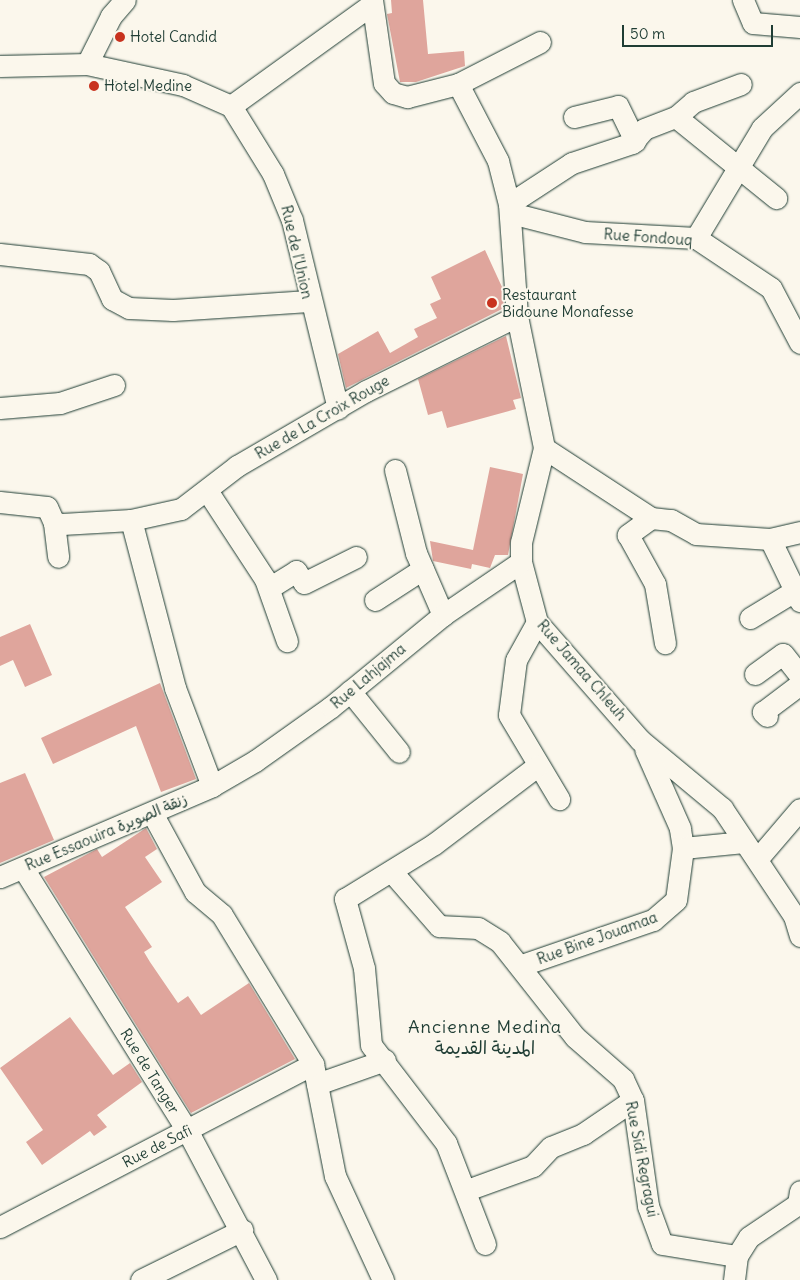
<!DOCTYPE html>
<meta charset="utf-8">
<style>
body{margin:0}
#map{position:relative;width:800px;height:1280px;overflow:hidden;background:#fbf7ec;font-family:Delius,"Playpen Sans Arabic",sans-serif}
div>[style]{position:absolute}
.building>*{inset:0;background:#dfa59c}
.roads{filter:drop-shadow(0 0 1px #1f3d34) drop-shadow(0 0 1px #1f3d34)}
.minor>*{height:21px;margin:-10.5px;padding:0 10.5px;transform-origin:10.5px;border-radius:10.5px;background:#fbf7ec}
.dots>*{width:14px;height:14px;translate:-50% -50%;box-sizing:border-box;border:2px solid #fbf7ec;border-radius:50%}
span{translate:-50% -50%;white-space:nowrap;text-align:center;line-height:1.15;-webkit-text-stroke:4px #fbf7ec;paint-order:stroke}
.poi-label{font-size:15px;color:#1f3d34}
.left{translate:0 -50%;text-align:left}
.street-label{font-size:15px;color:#1f3d34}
.quarter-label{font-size:18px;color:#1f3d34;letter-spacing:1px}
.scale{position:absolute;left:622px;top:25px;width:151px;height:22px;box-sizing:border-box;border:2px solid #1f3d34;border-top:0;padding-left:6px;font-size:15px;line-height:18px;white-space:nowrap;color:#1f3d34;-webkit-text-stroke:4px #fbf7ec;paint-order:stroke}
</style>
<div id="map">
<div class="building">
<div style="clip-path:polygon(391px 0,423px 0,428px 54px,464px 51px,465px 66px,416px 82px,400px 82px,387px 14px,392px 13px)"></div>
<div style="clip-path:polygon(485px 250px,502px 287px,504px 308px,346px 388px,338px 354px,378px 331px,390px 353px,418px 337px,414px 329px,437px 318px,430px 304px,441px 299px,431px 277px)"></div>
<div style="clip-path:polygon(506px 336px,521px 398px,513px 400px,516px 409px,447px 428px,442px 411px,428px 415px,418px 379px)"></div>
<div style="clip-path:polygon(490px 467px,523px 474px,508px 555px,495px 555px,490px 568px,472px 564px,471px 569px,433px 561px,430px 541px,473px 550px)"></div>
<div style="clip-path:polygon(30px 624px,52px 675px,25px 687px,13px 660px,0 666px,0 637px)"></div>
<div style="clip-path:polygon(160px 683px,196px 779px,161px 792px,136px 726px,53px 764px,41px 738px)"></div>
<div style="clip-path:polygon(25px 773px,54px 840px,0 863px,0 783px)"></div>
<div style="clip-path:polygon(146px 828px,157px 849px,145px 857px,162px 882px,125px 907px,152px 947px,144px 952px,150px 962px,178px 1003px,188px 996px,201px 1015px,249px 983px,295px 1059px,191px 1113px,44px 877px,97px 849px,102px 857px)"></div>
<div style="clip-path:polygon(70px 1017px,113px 1075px,130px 1063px,142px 1082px,97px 1115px,107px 1127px,94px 1136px,90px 1131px,42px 1165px,26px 1142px,43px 1130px,0 1068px)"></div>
</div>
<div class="roads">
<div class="minor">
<div style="left:372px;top:0;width:84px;rotate:81.8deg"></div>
<div style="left:384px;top:83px;width:13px;rotate:48deg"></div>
<div style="left:393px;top:93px;width:15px;rotate:16deg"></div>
<div style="left:407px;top:97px;width:53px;rotate:-14.3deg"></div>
<div style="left:458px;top:84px;width:92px;rotate:-27.1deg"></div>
<div style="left:743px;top:0;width:25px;rotate:67deg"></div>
<div style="left:753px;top:23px;width:47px;rotate:4.9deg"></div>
<div style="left:87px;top:64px;width:54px;rotate:-63.4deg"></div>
<div style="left:111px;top:16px;width:21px;rotate:-49deg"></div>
<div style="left:0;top:66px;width:87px;rotate:-1.3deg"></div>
<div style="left:87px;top:64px;width:98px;rotate:12.3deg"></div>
<div style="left:183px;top:85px;width:52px;rotate:23.6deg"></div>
<div style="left:231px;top:106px;width:80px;rotate:58.3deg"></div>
<div style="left:273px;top:174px;width:50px;rotate:67.6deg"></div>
<div style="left:292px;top:220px;width:194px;rotate:76.3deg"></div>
<div style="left:458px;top:84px;width:87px;rotate:62.5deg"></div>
<div style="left:498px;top:161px;width:44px;rotate:75.7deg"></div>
<div style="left:509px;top:204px;width:112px;rotate:85.9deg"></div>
<div style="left:517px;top:316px;width:135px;rotate:78.4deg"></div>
<div style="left:544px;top:448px;width:97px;rotate:103.7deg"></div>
<div style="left:521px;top:542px;width:20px;rotate:90deg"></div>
<div style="left:521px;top:562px;width:62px;rotate:75.1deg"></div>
<div style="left:537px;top:622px;width:157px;rotate:48.9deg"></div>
<div style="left:640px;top:740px;width:107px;rotate:39.7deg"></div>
<div style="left:722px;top:808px;width:130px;rotate:56.3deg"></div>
<div style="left:794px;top:916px;width:21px;rotate:73deg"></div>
<div style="left:231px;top:106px;width:173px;rotate:-35.8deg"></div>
<div style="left:574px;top:117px;width:45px;rotate:-14deg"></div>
<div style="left:618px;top:106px;width:39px;rotate:64deg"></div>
<div style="left:676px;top:117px;width:129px;rotate:39deg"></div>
<div style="left:509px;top:204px;width:75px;rotate:-33.1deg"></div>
<div style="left:572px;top:163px;width:63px;rotate:-18.4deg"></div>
<div style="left:632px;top:143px;width:18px;rotate:-49deg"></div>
<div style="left:644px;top:129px;width:34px;rotate:-21deg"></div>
<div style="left:676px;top:117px;width:23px;rotate:-41deg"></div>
<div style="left:693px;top:102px;width:51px;rotate:-20.6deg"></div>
<div style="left:511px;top:213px;width:76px;rotate:14.4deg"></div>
<div style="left:585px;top:232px;width:111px;rotate:3.1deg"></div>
<div style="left:696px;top:238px;width:90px;rotate:33.7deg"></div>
<div style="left:771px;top:288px;width:62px;rotate:62.2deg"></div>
<div style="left:696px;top:238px;width:128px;rotate:-59deg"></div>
<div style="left:762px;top:128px;width:52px;rotate:-42.6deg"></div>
<div style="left:0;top:254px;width:90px;rotate:6.4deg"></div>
<div style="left:89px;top:264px;width:12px;rotate:35deg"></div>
<div style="left:99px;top:271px;width:31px;rotate:65deg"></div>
<div style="left:112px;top:299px;width:19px;rotate:28deg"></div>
<div style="left:129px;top:308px;width:44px;rotate:2.6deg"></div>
<div style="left:173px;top:310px;width:136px;rotate:-3.8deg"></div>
<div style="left:0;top:408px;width:60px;rotate:-4.8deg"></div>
<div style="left:60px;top:403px;width:57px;rotate:-18.4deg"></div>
<div style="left:544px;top:448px;width:128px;rotate:33.2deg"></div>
<div style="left:651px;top:518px;width:20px;rotate:6deg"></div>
<div style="left:671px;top:520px;width:29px;rotate:29deg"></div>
<div style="left:696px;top:534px;width:74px;rotate:3.9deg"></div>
<div style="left:770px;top:539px;width:31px;rotate:-13deg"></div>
<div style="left:395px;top:470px;width:86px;rotate:75.8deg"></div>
<div style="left:416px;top:553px;width:68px;rotate:66.5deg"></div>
<div style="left:208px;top:492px;width:104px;rotate:56.8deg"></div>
<div style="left:265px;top:579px;width:66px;rotate:70.5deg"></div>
<div style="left:0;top:502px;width:47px;rotate:6.1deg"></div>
<div style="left:47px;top:507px;width:17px;rotate:66deg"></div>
<div style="left:54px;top:523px;width:8px;rotate:7deg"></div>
<div style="left:62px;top:524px;width:69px;rotate:-3.3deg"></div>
<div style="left:131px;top:520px;width:51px;rotate:-12.4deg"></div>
<div style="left:181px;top:509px;width:71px;rotate:-37.5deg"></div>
<div style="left:237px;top:466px;width:149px;rotate:-30.2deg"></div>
<div style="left:366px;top:391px;width:169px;rotate:-26.4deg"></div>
<div style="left:651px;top:518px;width:29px;rotate:144deg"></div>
<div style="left:628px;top:535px;width:56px;rotate:61.1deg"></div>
<div style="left:655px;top:584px;width:60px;rotate:80.4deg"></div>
<div style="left:131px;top:520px;width:174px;rotate:75.3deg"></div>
<div style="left:175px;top:688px;width:105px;rotate:69.3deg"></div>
<div style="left:54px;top:523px;width:34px;rotate:83deg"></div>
<div style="left:770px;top:539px;width:69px;rotate:64.2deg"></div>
<div style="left:269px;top:588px;width:32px;rotate:-32deg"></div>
<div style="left:296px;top:571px;width:14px;rotate:56deg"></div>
<div style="left:304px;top:583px;width:58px;rotate:-26.6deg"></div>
<div style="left:375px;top:600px;width:57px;rotate:-32.9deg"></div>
<div style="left:750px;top:618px;width:50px;rotate:-31.2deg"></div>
<div style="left:537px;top:622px;width:43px;rotate:118.9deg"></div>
<div style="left:516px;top:660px;width:55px;rotate:97.3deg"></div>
<div style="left:509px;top:715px;width:98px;rotate:59.2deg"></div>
<div style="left:755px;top:674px;width:34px;rotate:-36deg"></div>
<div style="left:783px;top:654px;width:28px;rotate:52deg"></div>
<div style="left:350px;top:691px;width:78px;rotate:51.2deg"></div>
<div style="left:767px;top:716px;width:6px;rotate:-135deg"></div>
<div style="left:763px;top:712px;width:46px;rotate:-37.1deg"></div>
<div style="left:152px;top:813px;width:90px;rotate:61.4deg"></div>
<div style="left:195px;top:892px;width:35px;rotate:40deg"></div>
<div style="left:222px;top:915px;width:175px;rotate:58.6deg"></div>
<div style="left:313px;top:1064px;width:114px;rotate:78.9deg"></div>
<div style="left:335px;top:1176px;width:115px;rotate:65.2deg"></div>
<div style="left:683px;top:848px;width:61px;rotate:-5.6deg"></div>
<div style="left:759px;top:857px;width:63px;rotate:-49.5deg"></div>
<div style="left:23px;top:868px;width:309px;rotate:58deg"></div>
<div style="left:187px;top:1130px;width:170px;rotate:62.2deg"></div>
<div style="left:392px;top:872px;width:72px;rotate:49deg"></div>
<div style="left:439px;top:926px;width:39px;rotate:3deg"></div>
<div style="left:478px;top:928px;width:26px;rotate:32deg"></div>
<div style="left:500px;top:942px;width:121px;rotate:51.7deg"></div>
<div style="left:575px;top:1037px;width:64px;rotate:41.2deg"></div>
<div style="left:623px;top:1079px;width:23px;rotate:65deg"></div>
<div style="left:633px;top:1100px;width:107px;rotate:81.9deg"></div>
<div style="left:648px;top:1206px;width:40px;rotate:69.8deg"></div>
<div style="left:662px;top:1244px;width:76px;rotate:9.1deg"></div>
<div style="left:0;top:877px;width:231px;rotate:-23.2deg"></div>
<div style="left:212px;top:786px;width:50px;rotate:-30.2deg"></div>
<div style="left:255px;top:761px;width:93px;rotate:-35.4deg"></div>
<div style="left:331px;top:707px;width:145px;rotate:-39.4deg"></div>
<div style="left:443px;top:615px;width:94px;rotate:-34.2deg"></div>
<div style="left:522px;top:965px;width:139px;rotate:-19deg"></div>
<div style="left:653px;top:920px;width:30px;rotate:-41deg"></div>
<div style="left:676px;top:900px;width:52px;rotate:-82.3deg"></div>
<div style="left:683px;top:848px;width:20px;rotate:-99deg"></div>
<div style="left:680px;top:828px;width:86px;rotate:-113.9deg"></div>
<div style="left:317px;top:1084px;width:72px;rotate:-19.4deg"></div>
<div style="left:467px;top:1190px;width:70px;rotate:-20deg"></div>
<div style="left:533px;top:1166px;width:26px;rotate:-47deg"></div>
<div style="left:551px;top:1147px;width:35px;rotate:-22deg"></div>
<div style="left:583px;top:1134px;width:60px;rotate:-34.2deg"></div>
<div style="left:0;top:1227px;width:353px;rotate:-27.5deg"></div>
<div style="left:485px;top:1244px;width:108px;rotate:-111.1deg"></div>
<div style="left:446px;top:1143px;width:123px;rotate:-127.4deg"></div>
<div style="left:371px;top:1045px;width:77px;rotate:-95.2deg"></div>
<div style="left:364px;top:968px;width:72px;rotate:-105.4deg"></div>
<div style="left:345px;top:899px;width:105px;rotate:-31.7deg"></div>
<div style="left:434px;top:844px;width:129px;rotate:-37.1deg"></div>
<div style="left:141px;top:1280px;width:113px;rotate:-26.3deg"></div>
<div style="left:734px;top:1280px;width:24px;rotate:-83deg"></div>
<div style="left:737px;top:1256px;width:22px;rotate:-58deg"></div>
<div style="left:749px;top:1237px;width:59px;rotate:-34deg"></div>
<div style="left:798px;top:1204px;width:13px;rotate:-81deg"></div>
</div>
</div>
<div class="dots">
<div style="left:120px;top:37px;background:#c8321e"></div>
<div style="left:94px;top:86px;background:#c8321e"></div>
<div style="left:492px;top:303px;background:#c8321e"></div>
</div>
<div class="poi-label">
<span class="left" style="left:130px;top:37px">Hotel Candid</span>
<span class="left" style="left:104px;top:86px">Hotel Medine</span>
<span class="left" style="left:502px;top:303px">Restaurant<br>Bidoune Monafesse</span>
</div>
<div class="street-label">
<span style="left:648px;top:237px;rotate:4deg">Rue Fondouq</span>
<span style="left:297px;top:252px;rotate:77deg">Rue de l'Union</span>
<span style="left:322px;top:417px;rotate:-30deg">Rue de La Croix Rouge</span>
<span style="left:582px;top:670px;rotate:49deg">Rue Jamaa Chleuh</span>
<span style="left:368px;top:676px;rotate:-40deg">Rue Lahjajma</span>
<span style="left:106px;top:832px;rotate:-23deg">Rue Essaouira زنقة الصويرة</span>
<span style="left:597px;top:938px;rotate:-20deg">Rue Bine Jouamaa</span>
<span style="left:150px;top:1071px;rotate:58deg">Rue de Tanger</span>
<span style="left:157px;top:1146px;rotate:-27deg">Rue de Safi</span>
<span style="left:642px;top:1159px;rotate:79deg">Rue Sidi Regragui</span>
</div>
<div class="quarter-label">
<span style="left:485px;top:1038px">Ancienne Medina<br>المدينة القديمة</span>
</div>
<div class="scale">50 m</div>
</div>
